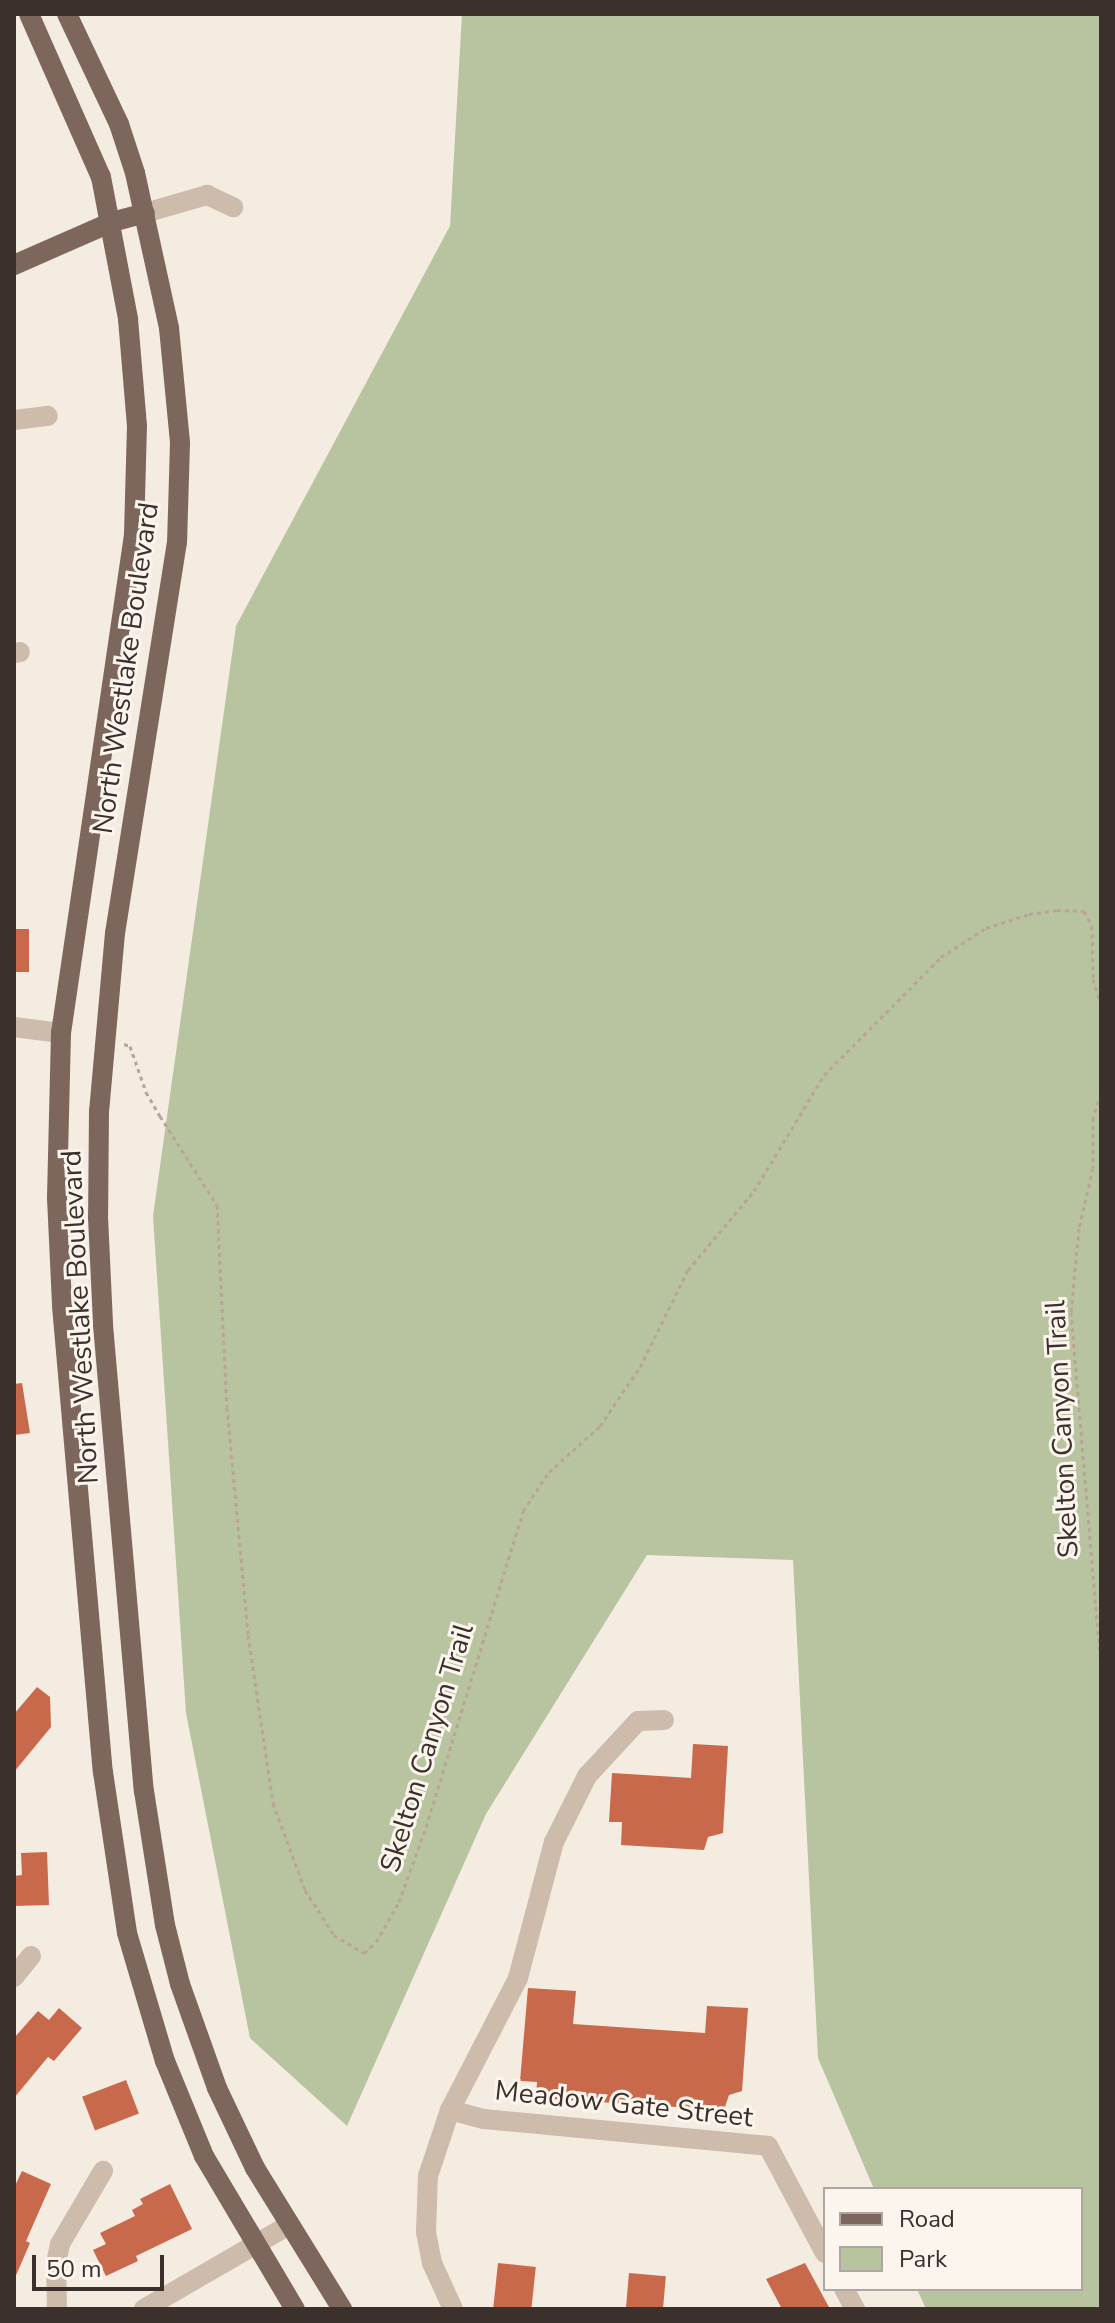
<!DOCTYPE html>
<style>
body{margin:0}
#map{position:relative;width:1115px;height:2323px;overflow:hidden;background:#f4ebe1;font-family:"Nunito Sans",sans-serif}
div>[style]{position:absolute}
.green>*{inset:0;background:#b8c4a0}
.building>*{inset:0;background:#c8694b;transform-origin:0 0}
.path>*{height:3px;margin-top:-1.5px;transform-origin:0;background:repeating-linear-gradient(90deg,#b9a596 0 4px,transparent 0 8px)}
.minor>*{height:20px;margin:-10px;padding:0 10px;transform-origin:10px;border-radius:10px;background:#cdbbac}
.major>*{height:20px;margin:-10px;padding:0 10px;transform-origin:10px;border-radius:10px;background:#7d675c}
span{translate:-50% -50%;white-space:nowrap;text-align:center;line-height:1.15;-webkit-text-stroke:6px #fbf5ee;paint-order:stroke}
.street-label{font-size:28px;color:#3b302b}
.frame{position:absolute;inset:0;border:16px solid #3b302b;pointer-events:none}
.legend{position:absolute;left:823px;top:2187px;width:260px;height:104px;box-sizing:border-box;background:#fbf5ee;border:2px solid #aea6a0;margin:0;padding:10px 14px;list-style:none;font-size:24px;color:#3b302b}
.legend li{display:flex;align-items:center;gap:16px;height:40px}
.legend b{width:40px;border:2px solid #aea6a0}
.scale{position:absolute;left:32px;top:2255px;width:132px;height:36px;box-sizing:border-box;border:4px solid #3b302b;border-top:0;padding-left:10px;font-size:24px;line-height:28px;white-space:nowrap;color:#3b302b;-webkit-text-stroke:6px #fbf5ee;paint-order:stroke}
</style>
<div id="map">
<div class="green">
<div style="clip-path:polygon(462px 14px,1101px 14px,1101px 2309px,926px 2309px,917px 2289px,1081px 2289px,1081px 2189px,874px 2189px,818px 2058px,793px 1560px,647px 1555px,486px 1814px,347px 2126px,250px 2038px,186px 1713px,153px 1216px,236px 626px,450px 226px)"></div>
</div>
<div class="building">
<div style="left:14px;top:929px;width:15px;height:43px"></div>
<div style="clip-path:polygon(22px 1383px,30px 1433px,14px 1435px,14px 1384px)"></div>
<div style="clip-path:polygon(37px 1687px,50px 1697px,51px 1727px,14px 1772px,14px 1714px)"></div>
<div style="clip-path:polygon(693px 1744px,728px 1746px,723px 1833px,708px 1837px,704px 1850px,621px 1845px,622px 1822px,609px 1822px,612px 1773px,691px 1778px)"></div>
<div style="clip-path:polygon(47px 1852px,49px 1905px,14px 1906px,14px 1876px,22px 1875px,21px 1853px)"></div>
<div style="clip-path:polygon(528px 1988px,576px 1991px,573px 2024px,705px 2033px,707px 2006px,748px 2008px,742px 2091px,729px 2095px,724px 2110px,536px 2098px,537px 2082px,520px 2081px)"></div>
<div style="clip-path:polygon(59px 2008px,82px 2028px,54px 2061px,48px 2057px,14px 2098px,14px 2038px,38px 2011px,49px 2020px)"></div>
<div style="left:126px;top:2080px;width:36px;height:47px;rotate:69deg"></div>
<div style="clip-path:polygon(22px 2171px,51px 2184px,26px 2241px,30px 2243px,14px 2280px,14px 2188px)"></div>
<div style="clip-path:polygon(170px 2184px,192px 2229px,136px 2256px,138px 2261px,106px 2276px,93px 2250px,106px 2244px,100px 2233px,135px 2216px,132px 2210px,143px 2204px,140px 2199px)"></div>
<div style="left:498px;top:2263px;width:38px;height:46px;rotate:6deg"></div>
<div style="clip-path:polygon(805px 2263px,830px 2309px,782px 2309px,766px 2279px)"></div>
<div style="left:629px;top:2273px;width:37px;height:36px;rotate:5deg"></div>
</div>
<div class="path">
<div style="left:124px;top:1044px;width:6px;rotate:18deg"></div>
<div style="left:130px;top:1046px;width:49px;rotate:70.8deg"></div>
<div style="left:146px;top:1092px;width:28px;rotate:60deg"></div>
<div style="left:160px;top:1116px;width:106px;rotate:57.4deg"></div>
<div style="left:217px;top:1205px;width:202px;rotate:87.2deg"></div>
<div style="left:227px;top:1407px;width:229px;rotate:84.7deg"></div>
<div style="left:248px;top:1635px;width:170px;rotate:81.5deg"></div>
<div style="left:273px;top:1803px;width:93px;rotate:69.8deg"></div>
<div style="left:305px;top:1890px;width:54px;rotate:57.2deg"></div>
<div style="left:334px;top:1935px;width:35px;rotate:31deg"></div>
<div style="left:364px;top:1953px;width:16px;rotate:-43deg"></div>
<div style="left:376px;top:1942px;width:46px;rotate:-60.1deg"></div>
<div style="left:399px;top:1902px;width:80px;rotate:-70.2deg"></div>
<div style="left:426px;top:1827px;width:331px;rotate:-72.9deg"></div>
<div style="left:523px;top:1511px;width:47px;rotate:-56.3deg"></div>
<div style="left:549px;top:1472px;width:69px;rotate:-42deg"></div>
<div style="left:600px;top:1426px;width:71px;rotate:-55.9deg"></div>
<div style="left:640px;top:1367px;width:108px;rotate:-63.7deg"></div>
<div style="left:688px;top:1270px;width:103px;rotate:-50.1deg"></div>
<div style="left:754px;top:1191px;width:135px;rotate:-58.9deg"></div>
<div style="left:824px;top:1075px;width:166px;rotate:-45.2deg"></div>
<div style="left:941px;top:957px;width:54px;rotate:-32.8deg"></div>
<div style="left:986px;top:928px;width:45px;rotate:-18deg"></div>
<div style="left:1029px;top:914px;width:28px;rotate:-8deg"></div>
<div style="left:1057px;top:910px;width:27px;rotate:2deg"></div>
<div style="left:1084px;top:911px;width:17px;rotate:62deg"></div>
<div style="left:1092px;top:926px;width:53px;rotate:88.9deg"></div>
<div style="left:1093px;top:979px;width:28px;rotate:73deg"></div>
<div style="left:1101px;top:1093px;width:26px;rotate:108deg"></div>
<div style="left:1093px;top:1118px;width:50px;rotate:90deg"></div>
<div style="left:1093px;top:1168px;width:62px;rotate:103.1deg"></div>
<div style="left:1079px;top:1228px;width:84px;rotate:95.4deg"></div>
<div style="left:1071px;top:1312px;width:358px;rotate:85.2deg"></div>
</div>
<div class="minor">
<div style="left:145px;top:213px;width:65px;rotate:-16.2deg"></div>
<div style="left:207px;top:195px;width:29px;rotate:25deg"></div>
<div style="left:14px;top:420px;width:34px;rotate:-7deg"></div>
<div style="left:14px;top:653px;width:6px;rotate:-9deg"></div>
<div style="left:14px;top:1027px;width:47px;rotate:7.3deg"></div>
<div style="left:14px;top:1977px;width:27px;rotate:-51deg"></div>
<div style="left:450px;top:2110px;width:35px;rotate:15deg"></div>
<div style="left:484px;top:2119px;width:285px;rotate:5.4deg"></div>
<div style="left:768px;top:2146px;width:121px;rotate:62deg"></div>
<div style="left:844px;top:2289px;width:23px;rotate:61deg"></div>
<div style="left:57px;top:2309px;width:46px;rotate:-91.2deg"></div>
<div style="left:56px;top:2263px;width:19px;rotate:-78deg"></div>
<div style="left:60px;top:2244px;width:85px;rotate:-59.5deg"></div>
<div style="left:144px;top:2309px;width:168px;rotate:-30.1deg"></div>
<div style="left:453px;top:2309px;width:51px;rotate:-114.5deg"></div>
<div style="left:432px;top:2263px;width:32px;rotate:-101deg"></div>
<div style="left:426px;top:2232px;width:56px;rotate:-88deg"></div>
<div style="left:428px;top:2176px;width:70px;rotate:-71.6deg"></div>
<div style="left:450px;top:2110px;width:148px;rotate:-62.7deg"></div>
<div style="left:518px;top:1978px;width:141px;rotate:-75.2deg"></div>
<div style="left:554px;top:1842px;width:74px;rotate:-63.4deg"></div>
<div style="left:587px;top:1776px;width:75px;rotate:-47.2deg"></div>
<div style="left:638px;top:1721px;width:26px;rotate:-2deg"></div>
</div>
<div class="major">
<div style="left:29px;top:14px;width:178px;rotate:66.2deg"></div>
<div style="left:101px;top:177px;width:145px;rotate:79.2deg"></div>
<div style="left:128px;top:319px;width:107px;rotate:85.2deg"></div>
<div style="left:137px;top:426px;width:109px;rotate:91.6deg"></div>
<div style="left:134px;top:535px;width:503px;rotate:98.34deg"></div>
<div style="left:61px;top:1033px;width:165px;rotate:91.4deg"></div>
<div style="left:57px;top:1198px;width:108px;rotate:87.3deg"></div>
<div style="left:62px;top:1306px;width:468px;rotate:85deg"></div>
<div style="left:103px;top:1772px;width:163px;rotate:81.5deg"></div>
<div style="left:127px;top:1933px;width:134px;rotate:73.5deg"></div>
<div style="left:165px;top:2061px;width:103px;rotate:67.7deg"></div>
<div style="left:204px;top:2156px;width:178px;rotate:59.3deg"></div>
<div style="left:67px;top:14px;width:122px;rotate:64.7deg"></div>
<div style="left:119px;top:124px;width:52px;rotate:71.9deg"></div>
<div style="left:135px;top:173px;width:159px;rotate:77.6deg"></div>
<div style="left:169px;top:328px;width:116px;rotate:84.5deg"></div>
<div style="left:180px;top:443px;width:99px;rotate:91.7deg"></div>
<div style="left:177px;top:542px;width:396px;rotate:99deg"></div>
<div style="left:115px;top:933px;width:179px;rotate:95.1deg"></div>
<div style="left:99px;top:1111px;width:106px;rotate:90.5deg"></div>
<div style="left:98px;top:1217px;width:108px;rotate:87.3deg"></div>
<div style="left:103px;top:1325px;width:468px;rotate:85deg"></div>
<div style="left:144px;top:1791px;width:136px;rotate:81.1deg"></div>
<div style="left:165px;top:1925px;width:61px;rotate:75.7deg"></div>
<div style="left:180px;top:1984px;width:110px;rotate:70.4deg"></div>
<div style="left:217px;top:2088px;width:89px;rotate:64.6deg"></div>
<div style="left:255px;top:2168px;width:166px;rotate:58.3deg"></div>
<div style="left:14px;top:265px;width:107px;rotate:-23.7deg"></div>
<div style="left:112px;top:222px;width:34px;rotate:-15deg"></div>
</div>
<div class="street-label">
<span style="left:126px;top:668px;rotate:-82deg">North Westlake Boulevard</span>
<span style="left:80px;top:1317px;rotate:-93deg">North Westlake Boulevard</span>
<span style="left:1062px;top:1429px;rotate:-93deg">Skelton Canyon Trail</span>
<span style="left:427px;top:1748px;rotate:-73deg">Skelton Canyon Trail</span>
<span style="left:624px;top:2104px;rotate:6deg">Meadow Gate Street</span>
</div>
<div class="frame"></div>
<ul class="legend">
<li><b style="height:10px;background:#7d675c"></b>Road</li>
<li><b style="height:22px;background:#b8c4a0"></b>Park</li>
</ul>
<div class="scale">50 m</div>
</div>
